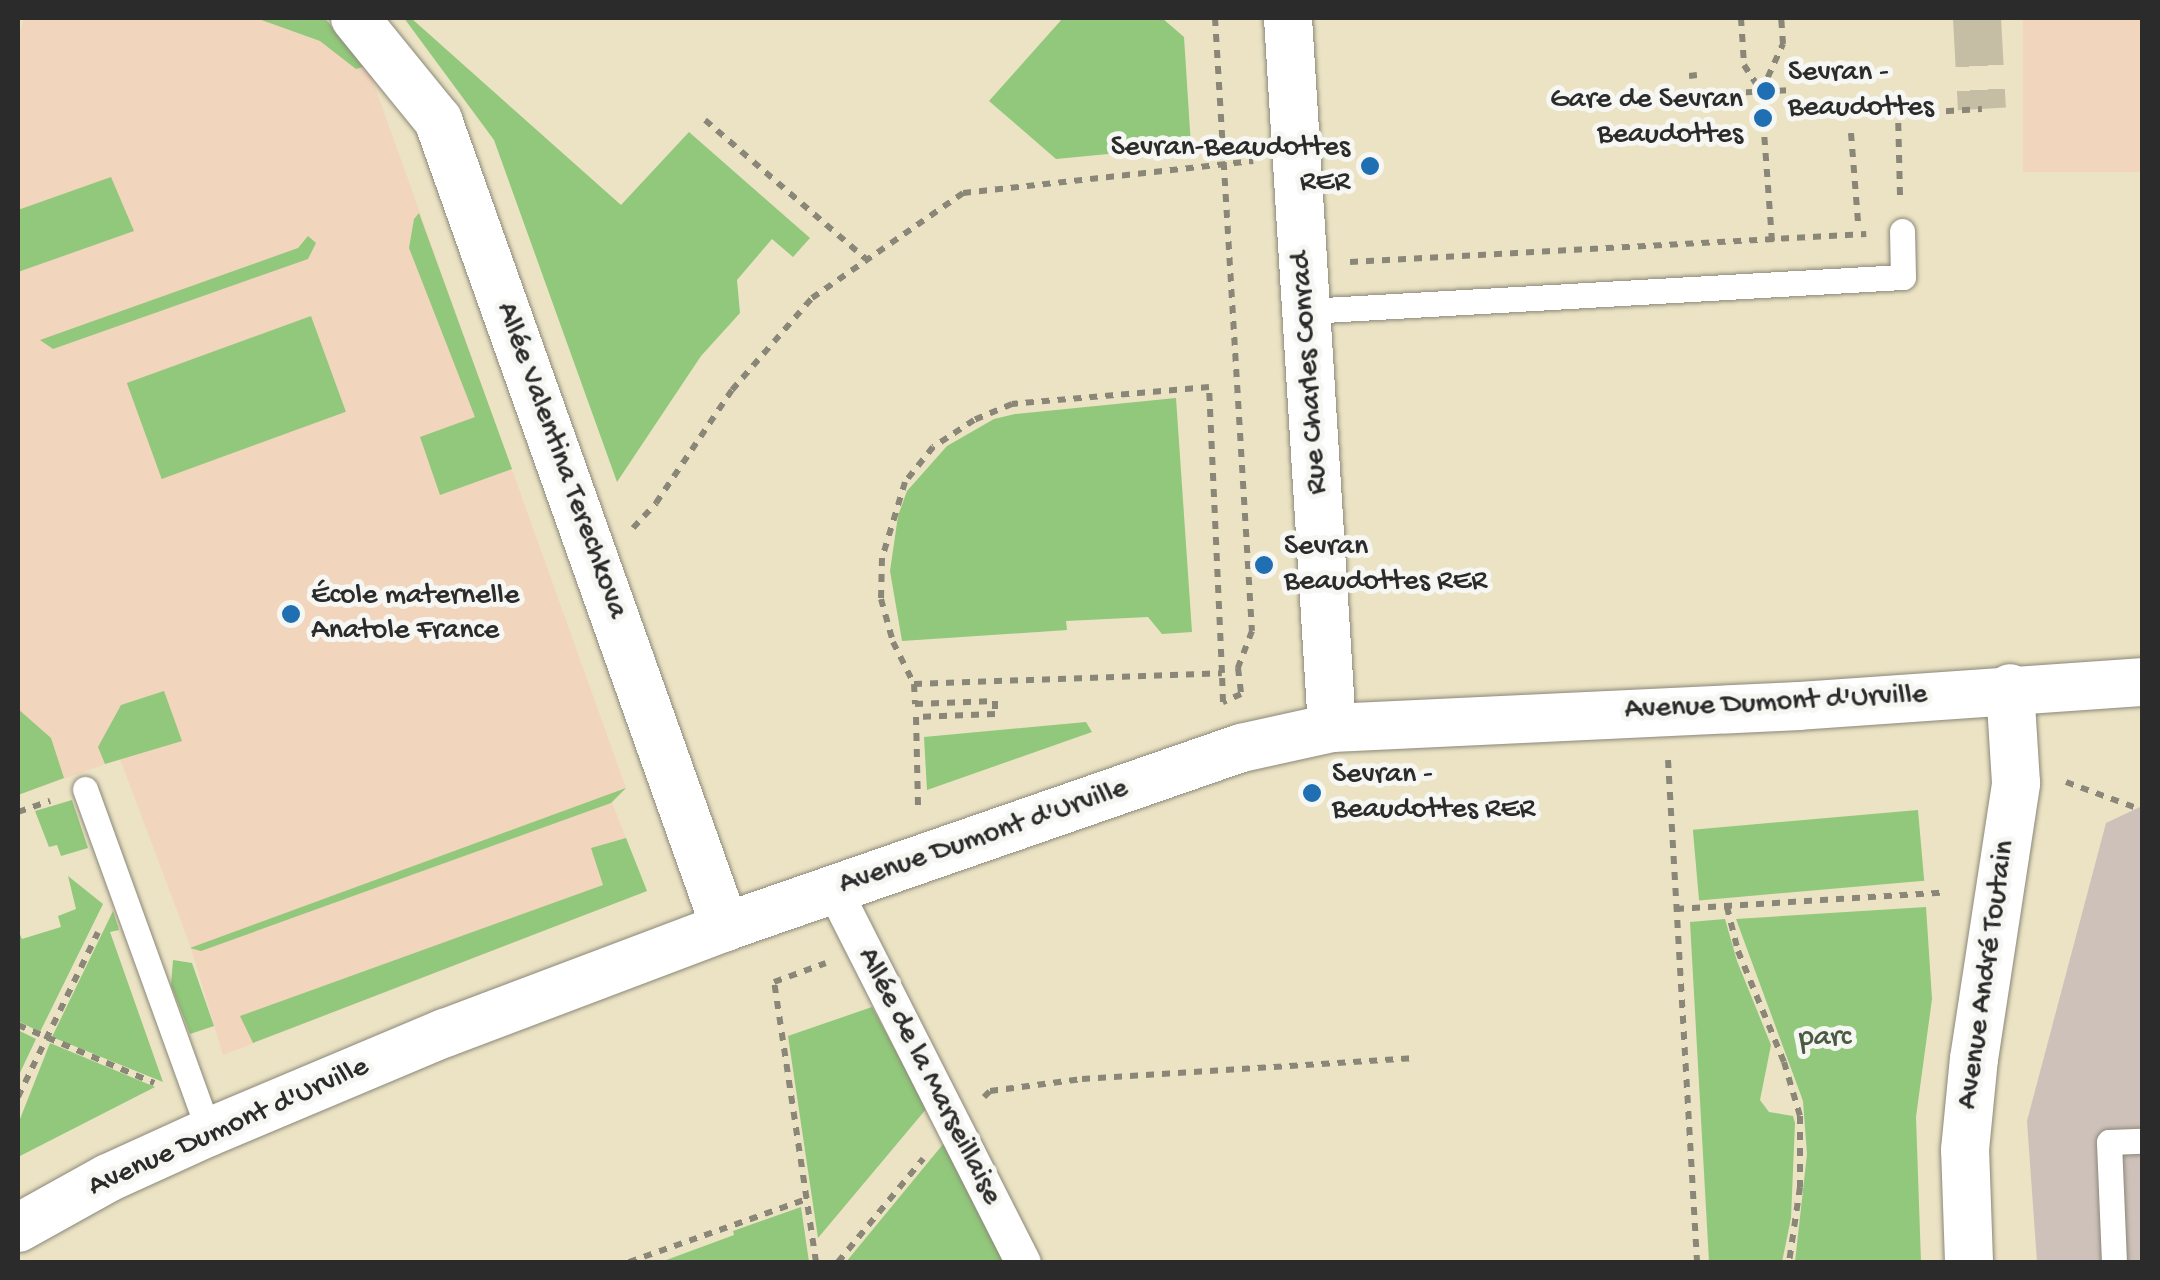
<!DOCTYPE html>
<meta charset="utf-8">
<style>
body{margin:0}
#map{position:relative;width:2160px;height:1280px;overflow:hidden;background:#ebe3c4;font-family:"Gochi Hand",sans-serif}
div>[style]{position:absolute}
.built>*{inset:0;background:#f1d5bd;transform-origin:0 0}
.industrial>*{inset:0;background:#cec1ba}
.green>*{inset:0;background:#91c87b;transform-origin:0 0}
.minor-tunnel>*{height:48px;margin-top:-24px;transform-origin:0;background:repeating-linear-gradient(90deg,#c5bea5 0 48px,transparent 0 72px)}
.path>*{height:6px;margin-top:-3px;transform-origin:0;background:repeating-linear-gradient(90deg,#8b8778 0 8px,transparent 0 16px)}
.roads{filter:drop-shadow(0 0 2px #8b8778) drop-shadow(0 0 2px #8b8778)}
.service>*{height:25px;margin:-12.5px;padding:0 12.5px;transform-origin:12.5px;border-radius:12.5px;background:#fff}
.pedestrian>*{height:35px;margin:-17.5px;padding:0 17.5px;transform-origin:17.5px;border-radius:17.5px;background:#fff}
.minor>*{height:48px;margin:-24px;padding:0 24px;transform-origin:24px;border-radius:24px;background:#fff}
.dots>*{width:28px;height:28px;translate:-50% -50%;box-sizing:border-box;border:5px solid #f6f6f2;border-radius:50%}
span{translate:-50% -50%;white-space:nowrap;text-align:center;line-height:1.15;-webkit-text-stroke:10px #f6f6f2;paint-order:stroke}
.poi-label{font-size:30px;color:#2b2b2b}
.left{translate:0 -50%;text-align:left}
.right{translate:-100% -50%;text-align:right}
.street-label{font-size:30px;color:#2b2b2b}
.park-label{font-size:30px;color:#4a5a43}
.frame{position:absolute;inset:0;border:20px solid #2b2b2b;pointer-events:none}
</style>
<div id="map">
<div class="built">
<div style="clip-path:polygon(24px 18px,325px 18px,371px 76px,626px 788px,612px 803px,647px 891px,223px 1055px,190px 945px,120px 759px,18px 795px,18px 39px)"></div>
<div style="left:2023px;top:18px;width:119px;height:154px"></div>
</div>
<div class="industrial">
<div style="clip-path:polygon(2142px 806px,2142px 1262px,2037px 1262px,2027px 1121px,2106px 823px)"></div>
</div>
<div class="green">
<div style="clip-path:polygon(256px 18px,325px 18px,363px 67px,356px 69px,320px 41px)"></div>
<div style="clip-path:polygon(404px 18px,411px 18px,621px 205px,689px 132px,810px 238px,793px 257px,772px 239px,737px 280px,740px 313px,701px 356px,617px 482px,494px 140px)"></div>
<div style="clip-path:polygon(1063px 18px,1162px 18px,1184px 37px,1191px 146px,1056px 159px,989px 101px)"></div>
<div style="clip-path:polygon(111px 177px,134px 231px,18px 272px,18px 210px)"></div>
<div style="clip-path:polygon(419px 213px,512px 469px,440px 495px,420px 437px,475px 417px,409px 248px,414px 219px)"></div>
<div style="clip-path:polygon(308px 236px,316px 243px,308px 259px,53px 349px,40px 340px,298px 248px)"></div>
<div style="left:311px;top:316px;width:102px;height:196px;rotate:70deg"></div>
<div style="clip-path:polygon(1176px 398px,1192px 632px,1162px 634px,1148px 617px,1066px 621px,1067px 630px,902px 641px,890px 571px,898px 516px,907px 491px,947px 446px,994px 419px,1015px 414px)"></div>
<div style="clip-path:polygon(164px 691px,182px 741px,105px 764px,98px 747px,121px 705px)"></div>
<div style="clip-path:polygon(18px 709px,51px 738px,64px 778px,18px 795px)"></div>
<div style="clip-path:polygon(1086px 722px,1092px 732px,927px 790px,924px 737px)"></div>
<div style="clip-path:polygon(626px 788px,611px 803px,201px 951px,190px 948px)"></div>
<div style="clip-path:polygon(72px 800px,88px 848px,61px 856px,57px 845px,49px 847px,35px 811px)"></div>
<div style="left:1918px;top:810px;width:71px;height:226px;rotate:85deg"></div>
<div style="clip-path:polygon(626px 838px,647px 891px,253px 1043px,240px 1016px,603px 885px,591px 848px)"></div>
<div style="clip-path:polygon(68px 876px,103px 904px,40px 1032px,18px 1021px,18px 930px,22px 939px,61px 927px,58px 916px,76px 909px)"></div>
<div style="clip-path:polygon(1926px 907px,1932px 999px,1916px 1117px,1921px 1262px,1795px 1262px,1807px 1154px,1803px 1101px,1736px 919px)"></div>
<div style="clip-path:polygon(113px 911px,119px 930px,110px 932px,163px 1082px,52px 1037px)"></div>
<div style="clip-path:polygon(1725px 919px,1737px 961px,1771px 1045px,1760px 1100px,1769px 1112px,1793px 1116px,1795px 1123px,1791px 1218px,1782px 1262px,1709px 1262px,1690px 922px)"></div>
<div style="clip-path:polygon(173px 960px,192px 963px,214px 1026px,190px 1034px,171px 985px)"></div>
<div style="clip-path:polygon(872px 1007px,927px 1108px,818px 1238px,788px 1036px)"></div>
<div style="clip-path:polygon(18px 1030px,36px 1039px,18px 1077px)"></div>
<div style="clip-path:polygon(50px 1043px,155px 1087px,18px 1157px,18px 1124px)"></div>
<div style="clip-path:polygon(944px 1143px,1008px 1262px,846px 1262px)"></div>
<div style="clip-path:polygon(801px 1207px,809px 1262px,661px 1262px,734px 1235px,733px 1231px)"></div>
</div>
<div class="minor-tunnel">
<div style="left:1977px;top:18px;width:91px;rotate:86.9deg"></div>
</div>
<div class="path">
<div style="left:1215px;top:18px;width:614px;rotate:86.55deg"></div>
<div style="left:1252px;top:631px;width:40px;rotate:111deg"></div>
<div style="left:1238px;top:668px;width:26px;rotate:83deg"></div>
<div style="left:1241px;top:694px;width:20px;rotate:156deg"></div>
<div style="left:1223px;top:702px;width:29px;rotate:-92deg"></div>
<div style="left:1222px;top:673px;width:286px;rotate:-92.6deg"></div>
<div style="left:1209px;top:387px;width:198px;rotate:175.1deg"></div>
<div style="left:1012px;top:404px;width:41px;rotate:157.2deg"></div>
<div style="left:974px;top:420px;width:49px;rotate:146.6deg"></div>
<div style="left:933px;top:447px;width:45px;rotate:128.7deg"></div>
<div style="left:905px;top:482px;width:79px;rotate:106.8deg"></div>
<div style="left:882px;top:558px;width:41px;rotate:91.4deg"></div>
<div style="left:881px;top:599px;width:45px;rotate:74.4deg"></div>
<div style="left:893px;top:642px;width:47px;rotate:63.4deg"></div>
<div style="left:914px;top:684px;width:308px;rotate:-2deg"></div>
<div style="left:1741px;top:18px;width:47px;rotate:86.3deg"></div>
<div style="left:1744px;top:65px;width:31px;rotate:57deg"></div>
<div style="left:1827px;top:68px;width:6px;rotate:-9deg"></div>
<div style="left:1689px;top:76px;width:8px;rotate:-7deg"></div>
<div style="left:1730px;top:93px;width:63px;rotate:-2.7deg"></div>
<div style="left:705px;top:120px;width:213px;rotate:40.8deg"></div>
<div style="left:1851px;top:133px;width:89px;rotate:85.5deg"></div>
<div style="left:1900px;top:195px;width:81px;rotate:-91.4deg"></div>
<div style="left:1898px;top:114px;width:84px;rotate:-3.4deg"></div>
<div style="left:1772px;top:241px;width:149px;rotate:-94.2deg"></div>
<div style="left:1761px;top:92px;width:53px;rotate:-65.4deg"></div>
<div style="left:1783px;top:44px;width:26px;rotate:-94deg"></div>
<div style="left:1350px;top:262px;width:517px;rotate:-3.11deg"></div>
<div style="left:633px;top:528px;width:34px;rotate:-47deg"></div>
<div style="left:656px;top:503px;width:136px;rotate:-56.1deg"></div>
<div style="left:732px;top:390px;width:122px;rotate:-49deg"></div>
<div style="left:812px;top:298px;width:184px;rotate:-34.8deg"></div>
<div style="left:963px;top:193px;width:292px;rotate:-6.3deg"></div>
<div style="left:914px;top:684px;width:20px;rotate:87deg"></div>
<div style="left:915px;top:704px;width:80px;rotate:-2.1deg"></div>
<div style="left:995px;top:701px;width:13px;rotate:90deg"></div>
<div style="left:995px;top:714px;width:79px;rotate:177.8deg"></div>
<div style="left:916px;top:717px;width:91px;rotate:88.7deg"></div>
<div style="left:1668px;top:760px;width:503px;rotate:86.69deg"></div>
<div style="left:2066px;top:782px;width:81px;rotate:20.2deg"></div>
<div style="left:18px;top:812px;width:34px;rotate:-19deg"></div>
<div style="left:1727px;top:907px;width:45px;rotate:76deg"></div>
<div style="left:1738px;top:951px;width:120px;rotate:67.5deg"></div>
<div style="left:1784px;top:1062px;width:56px;rotate:73.5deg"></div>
<div style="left:1800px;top:1116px;width:71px;rotate:90deg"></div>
<div style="left:1800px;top:1187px;width:76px;rotate:98.3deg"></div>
<div style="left:1676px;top:909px;width:265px;rotate:-3.5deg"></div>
<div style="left:18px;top:1025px;width:148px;rotate:23.1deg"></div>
<div style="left:18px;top:1097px;width:183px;rotate:-64.1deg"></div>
<div style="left:984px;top:1097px;width:8px;rotate:-45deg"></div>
<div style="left:990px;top:1091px;width:93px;rotate:-7.4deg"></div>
<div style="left:1082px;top:1079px;width:334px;rotate:-3.6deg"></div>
<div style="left:629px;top:1262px;width:189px;rotate:-19.5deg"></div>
<div style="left:816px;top:1262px;width:283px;rotate:-98.5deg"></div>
<div style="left:774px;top:982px;width:55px;rotate:-20.1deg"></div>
<div style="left:838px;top:1262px;width:134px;rotate:-50.5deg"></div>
</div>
<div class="roads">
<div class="service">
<div style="left:1307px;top:311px;width:597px;rotate:-3.27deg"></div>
<div style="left:1903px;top:277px;width:46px;rotate:-91.2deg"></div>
<div style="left:85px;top:789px;width:365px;rotate:70.1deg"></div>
<div style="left:2114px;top:1262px;width:120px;rotate:-92.4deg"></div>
<div style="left:2109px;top:1142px;width:33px;rotate:-2deg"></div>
</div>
<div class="pedestrian">
<div style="left:834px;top:890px;width:417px;rotate:63.1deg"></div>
</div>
<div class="minor">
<div style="left:355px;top:18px;width:132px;rotate:50.9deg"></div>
<div style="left:438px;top:120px;width:857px;rotate:70.42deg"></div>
<div style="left:1288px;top:18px;width:711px;rotate:86.45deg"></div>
<div style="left:18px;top:1228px;width:103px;rotate:-29.1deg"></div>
<div style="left:108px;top:1178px;width:111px;rotate:-24.5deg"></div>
<div style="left:209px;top:1132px;width:256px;rotate:-22.8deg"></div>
<div style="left:445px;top:1033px;width:299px;rotate:-20.7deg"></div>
<div style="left:725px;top:927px;width:546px;rotate:-19.13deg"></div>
<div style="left:1241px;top:748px;width:93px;rotate:-12.4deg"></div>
<div style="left:1332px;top:728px;width:468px;rotate:-2.7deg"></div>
<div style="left:1799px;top:706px;width:344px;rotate:-4deg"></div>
<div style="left:1969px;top:1262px;width:112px;rotate:-92deg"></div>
<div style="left:1965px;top:1150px;width:91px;rotate:-84.4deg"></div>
<div style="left:1974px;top:1059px;width:279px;rotate:-81.3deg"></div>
<div style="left:2016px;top:783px;width:95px;rotate:-93.6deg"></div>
</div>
</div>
<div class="dots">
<div style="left:1766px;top:91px;background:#1f6fb2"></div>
<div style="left:1763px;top:118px;background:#1f6fb2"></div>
<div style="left:1370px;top:166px;background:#1f6fb2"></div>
<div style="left:1264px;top:565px;background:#1f6fb2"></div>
<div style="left:291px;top:614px;background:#1f6fb2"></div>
<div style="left:1312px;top:793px;background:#1f6fb2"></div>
</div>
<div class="poi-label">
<span class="left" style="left:1788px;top:91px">Sevran -<br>Beaudottes</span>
<span class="right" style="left:1743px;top:118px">Gare de Sevran<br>Beaudottes</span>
<span class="right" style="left:1350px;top:166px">Sevran-Beaudottes<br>RER</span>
<span class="left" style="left:1284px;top:565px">Sevran<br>Beaudottes RER</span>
<span class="left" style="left:311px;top:614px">École maternelle<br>Anatole France</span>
<span class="left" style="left:1332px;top:793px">Sevran -<br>Beaudottes RER</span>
</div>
<div class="street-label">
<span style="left:1311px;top:373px;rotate:-94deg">Rue Charles Conrad</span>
<span style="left:560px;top:461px;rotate:70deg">Allée Valentina Terechkova</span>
<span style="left:1776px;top:704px;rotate:-3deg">Avenue Dumont d'Urville</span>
<span style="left:984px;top:838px;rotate:-19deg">Avenue Dumont d'Urville</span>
<span style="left:1988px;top:975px;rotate:-82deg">Avenue André Toutain</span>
<span style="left:928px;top:1077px;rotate:63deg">Allée de la Marseillaise</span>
<span style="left:229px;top:1128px;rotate:-24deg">Avenue Dumont d'Urville</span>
</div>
<div class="park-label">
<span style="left:1825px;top:1039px">parc</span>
</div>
<div class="frame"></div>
</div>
